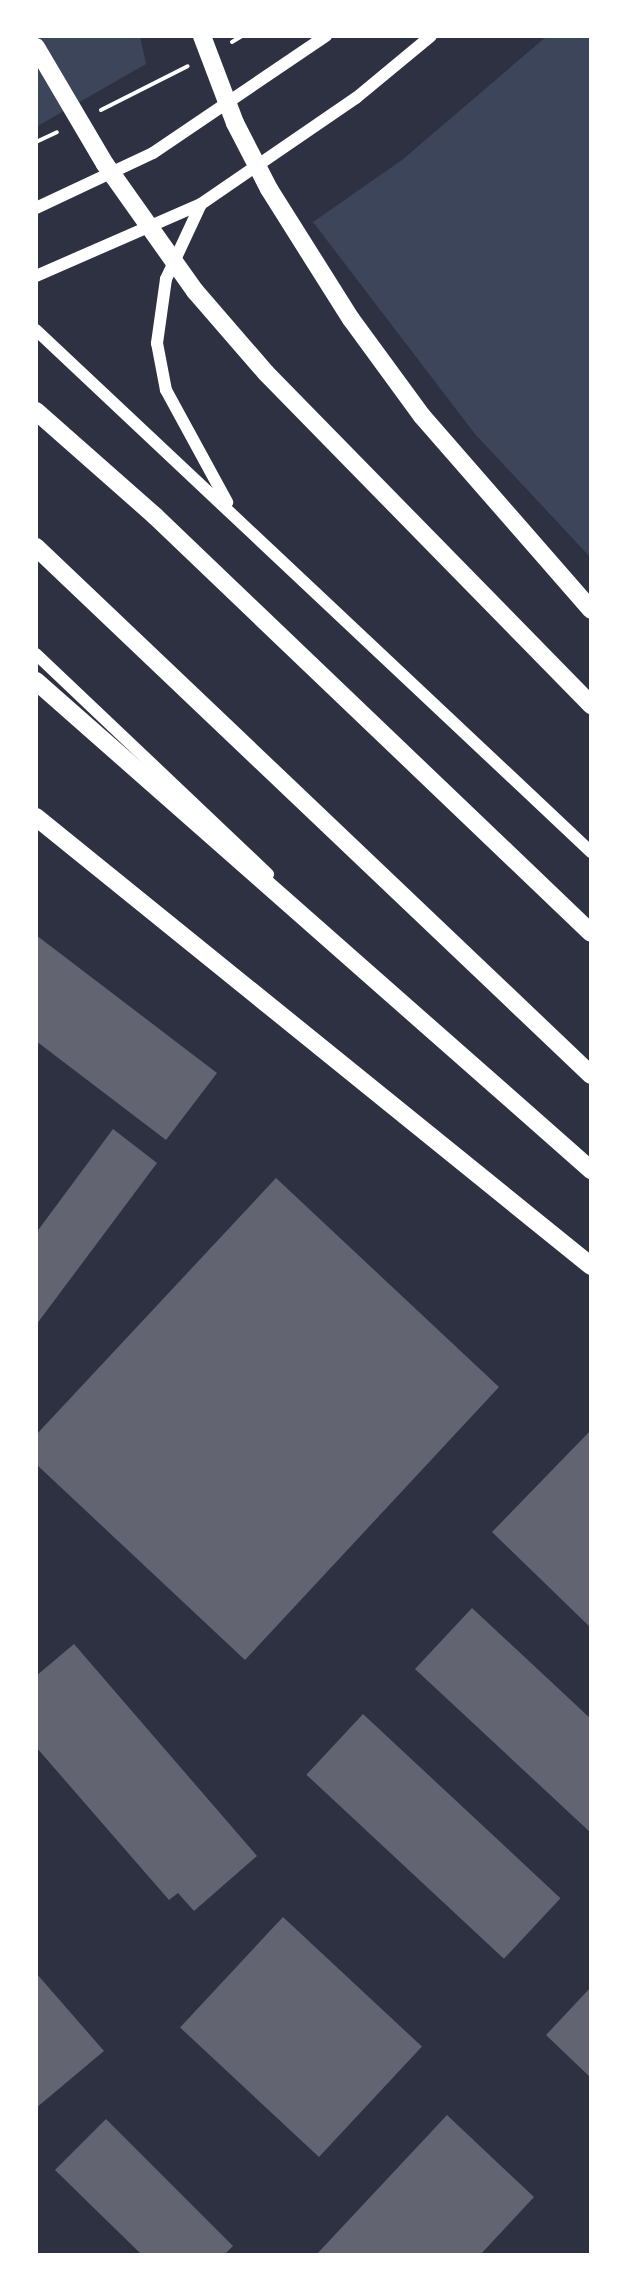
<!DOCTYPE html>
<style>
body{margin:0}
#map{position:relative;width:627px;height:2291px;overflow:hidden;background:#2d3142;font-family:Quicksand,sans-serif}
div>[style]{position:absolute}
.green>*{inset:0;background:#3c4559}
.building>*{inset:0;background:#626471;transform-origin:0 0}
.path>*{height:4px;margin:-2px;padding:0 2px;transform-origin:2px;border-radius:2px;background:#fff}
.secondary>*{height:12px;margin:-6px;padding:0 6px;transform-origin:6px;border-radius:6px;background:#fff}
.motorway>*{height:18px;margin:-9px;padding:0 9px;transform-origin:9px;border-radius:9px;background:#fff}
span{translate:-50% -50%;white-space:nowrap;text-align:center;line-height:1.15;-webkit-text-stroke:4.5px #fff;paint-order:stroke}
.frame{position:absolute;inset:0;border:38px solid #fff;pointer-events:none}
</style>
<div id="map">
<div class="green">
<div style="clip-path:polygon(36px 36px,140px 36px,146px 64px,36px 127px)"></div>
<div style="clip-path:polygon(547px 36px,591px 36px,591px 558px,475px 434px,313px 222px,402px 160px)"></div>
</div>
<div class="building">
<div style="clip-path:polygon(36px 935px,217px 1073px,166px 1140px,36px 1041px)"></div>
<div style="clip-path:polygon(113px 1129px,157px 1163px,36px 1325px,36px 1233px)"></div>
<div style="clip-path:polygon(276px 1178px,499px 1387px,245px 1660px,36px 1464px,36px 1435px)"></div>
<div style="clip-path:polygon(591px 1430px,591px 1628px,492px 1532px)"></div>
<div style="clip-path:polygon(472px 1608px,591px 1719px,591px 1833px,415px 1669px)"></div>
<div style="clip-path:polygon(74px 1644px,257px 1856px,194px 1911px,178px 1893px,169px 1900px,36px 1747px,36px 1676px)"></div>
<div style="left:363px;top:1714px;width:270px;height:83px;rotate:43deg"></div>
<div style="left:283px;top:1917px;width:190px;height:151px;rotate:43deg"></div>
<div style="clip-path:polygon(36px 1973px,104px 2051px,36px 2108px)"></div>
<div style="clip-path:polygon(591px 1987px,591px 2078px,546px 2035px)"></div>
<div style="clip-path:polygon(447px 2115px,534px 2197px,480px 2255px,316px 2255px)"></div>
<div style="clip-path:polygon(106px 2119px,233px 2246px,224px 2255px,142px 2255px,55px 2170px)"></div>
</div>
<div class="path">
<div style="left:232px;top:42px;width:12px;rotate:-31deg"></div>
<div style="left:101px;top:110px;width:97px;rotate:-26.8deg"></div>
<div style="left:36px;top:142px;width:23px;rotate:-25deg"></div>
</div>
<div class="secondary">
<div style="left:201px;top:204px;width:83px;rotate:115deg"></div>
<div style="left:166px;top:279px;width:65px;rotate:98deg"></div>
<div style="left:157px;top:343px;width:48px;rotate:79.2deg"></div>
<div style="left:166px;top:390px;width:128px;rotate:61.4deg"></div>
<div style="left:36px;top:208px;width:129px;rotate:-25.2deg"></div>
<div style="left:153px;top:153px;width:209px;rotate:-34.1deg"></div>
<div style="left:36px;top:276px;width:180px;rotate:-23.6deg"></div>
<div style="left:201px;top:204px;width:188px;rotate:-34.4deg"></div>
<div style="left:356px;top:98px;width:97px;rotate:-39.6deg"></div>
<div style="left:36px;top:330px;width:762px;rotate:43.24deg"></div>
<div style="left:36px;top:654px;width:320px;rotate:43.5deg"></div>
</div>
<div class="motorway">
<div style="left:202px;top:36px;width:93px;rotate:69.2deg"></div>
<div style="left:235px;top:123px;width:74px;rotate:62.7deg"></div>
<div style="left:269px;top:189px;width:154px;rotate:57.8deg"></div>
<div style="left:351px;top:319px;width:120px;rotate:53.8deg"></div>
<div style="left:422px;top:416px;width:257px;rotate:48.9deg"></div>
<div style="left:36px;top:47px;width:136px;rotate:59.5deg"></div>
<div style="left:105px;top:164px;width:156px;rotate:54.7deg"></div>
<div style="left:195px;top:291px;width:108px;rotate:49.1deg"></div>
<div style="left:266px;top:373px;width:465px;rotate:45.6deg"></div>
<div style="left:36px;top:411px;width:159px;rotate:41.4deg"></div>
<div style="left:155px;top:516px;width:603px;rotate:43.72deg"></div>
<div style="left:36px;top:547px;width:766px;rotate:43.57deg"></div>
<div style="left:36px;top:681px;width:740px;rotate:41.38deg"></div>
<div style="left:36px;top:817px;width:714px;rotate:38.97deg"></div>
</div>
<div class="frame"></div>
</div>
